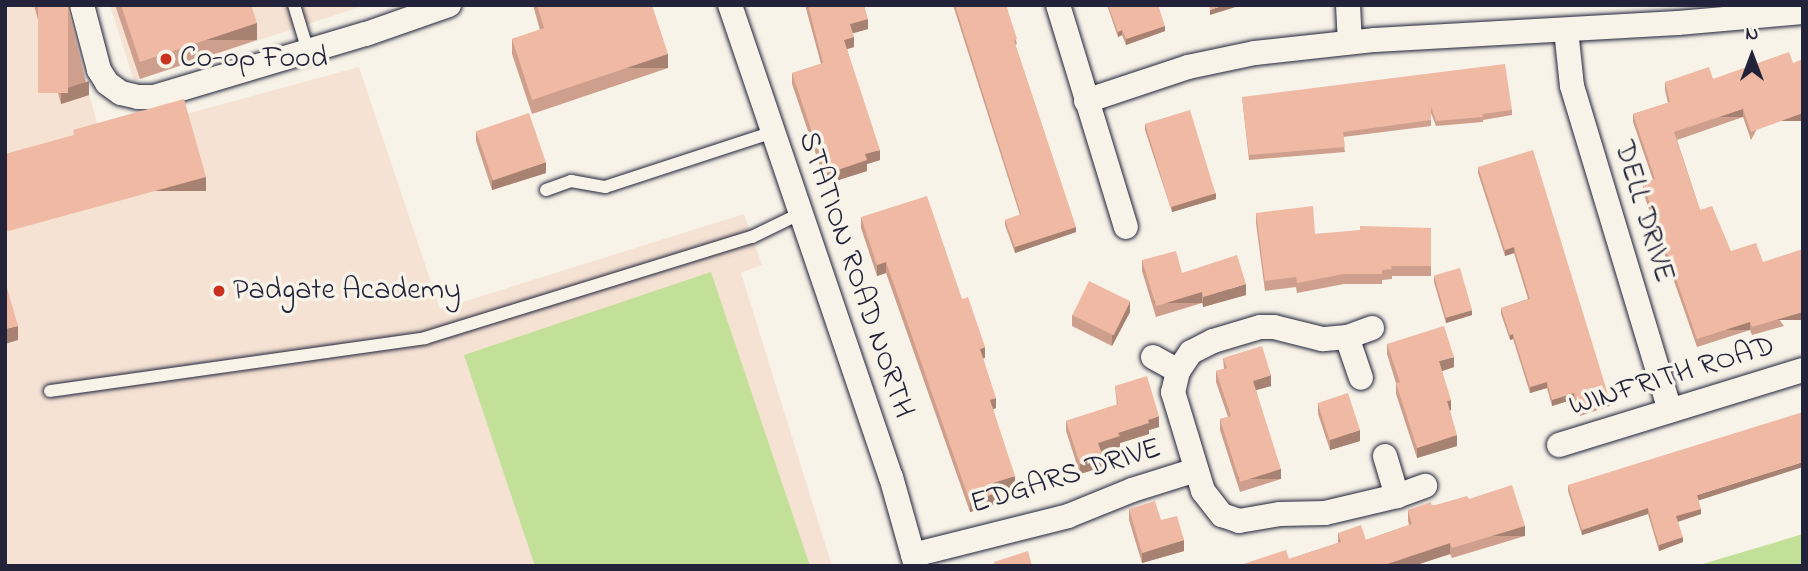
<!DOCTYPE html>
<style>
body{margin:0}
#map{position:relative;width:1808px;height:571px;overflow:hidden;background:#f7f3e8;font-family:"Indie Flower",sans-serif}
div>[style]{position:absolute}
.built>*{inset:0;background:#f5e2d3}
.green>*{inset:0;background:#c2e098}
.roads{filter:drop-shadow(0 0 2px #22223b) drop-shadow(0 0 2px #22223b)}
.lane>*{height:12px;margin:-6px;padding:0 6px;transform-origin:6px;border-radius:6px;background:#f7f3e8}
.street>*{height:24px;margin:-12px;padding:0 12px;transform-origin:12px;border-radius:12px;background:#f7f3e8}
.wall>*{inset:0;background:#ce9f8c}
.shaded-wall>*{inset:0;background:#a78272;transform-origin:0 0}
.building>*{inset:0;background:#efb9a3;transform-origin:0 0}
.dots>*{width:19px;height:19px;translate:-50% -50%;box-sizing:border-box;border:4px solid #f7f3e8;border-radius:50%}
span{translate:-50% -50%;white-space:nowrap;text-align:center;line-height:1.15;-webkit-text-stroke:7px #f7f3e8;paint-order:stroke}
.poi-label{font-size:30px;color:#22223b}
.left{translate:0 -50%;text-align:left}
.street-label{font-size:30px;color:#22223b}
.frame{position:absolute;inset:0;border:7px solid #22223b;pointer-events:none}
.north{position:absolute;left:1717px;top:21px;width:70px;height:70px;-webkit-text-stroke:5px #f7f3e8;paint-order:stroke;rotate:0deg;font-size:19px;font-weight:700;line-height:28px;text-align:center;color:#22223b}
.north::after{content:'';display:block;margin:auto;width:24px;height:32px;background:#22223b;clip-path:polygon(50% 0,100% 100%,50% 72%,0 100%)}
</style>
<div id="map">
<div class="built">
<div style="clip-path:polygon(5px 5px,64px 5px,101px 137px,359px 67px,440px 309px,744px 214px,762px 265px,741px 273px,832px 566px,5px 566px)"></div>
<div style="clip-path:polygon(110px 5px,366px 5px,134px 81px)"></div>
</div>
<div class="green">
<div style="clip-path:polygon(711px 272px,810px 566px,535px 566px,464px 355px)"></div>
<div style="clip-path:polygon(1803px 534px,1803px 566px,1696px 566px)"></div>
</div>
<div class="roads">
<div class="lane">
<div style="left:294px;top:5px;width:48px;rotate:73.1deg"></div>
<div style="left:546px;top:190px;width:27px;rotate:-20deg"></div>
<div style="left:571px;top:181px;width:35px;rotate:10deg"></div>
<div style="left:605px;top:187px;width:177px;rotate:-18.1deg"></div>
<div style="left:50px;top:391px;width:379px;rotate:-8deg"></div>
<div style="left:425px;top:338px;width:342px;rotate:-17.2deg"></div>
<div style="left:752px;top:237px;width:55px;rotate:-26.1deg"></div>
</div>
<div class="street">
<div style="left:82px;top:5px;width:67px;rotate:75.3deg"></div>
<div style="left:99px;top:70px;width:15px;rotate:58deg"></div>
<div style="left:107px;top:83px;width:17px;rotate:36deg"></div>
<div style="left:121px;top:93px;width:17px;rotate:13deg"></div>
<div style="left:138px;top:97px;width:16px"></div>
<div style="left:154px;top:97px;width:221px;rotate:-16.6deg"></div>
<div style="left:366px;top:34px;width:88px;rotate:-19.3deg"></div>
<div style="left:730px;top:5px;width:499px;rotate:71.2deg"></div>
<div style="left:891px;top:477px;width:92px;rotate:74.3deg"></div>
<div style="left:1058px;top:5px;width:232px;rotate:73deg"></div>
<div style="left:1348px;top:5px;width:37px;rotate:87deg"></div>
<div style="left:1566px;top:30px;width:56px;rotate:83.9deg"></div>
<div style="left:1572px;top:86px;width:339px;rotate:73.2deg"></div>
<div style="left:1086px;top:101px;width:108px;rotate:-18.4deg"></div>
<div style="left:1188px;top:67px;width:68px;rotate:-11.8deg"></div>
<div style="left:1255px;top:53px;width:121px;rotate:-6.2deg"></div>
<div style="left:1375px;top:40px;width:303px;rotate:-3.2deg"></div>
<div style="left:1678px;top:23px;width:125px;rotate:-5deg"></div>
<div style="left:1372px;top:328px;width:27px;rotate:160deg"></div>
<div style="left:1347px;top:337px;width:25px;rotate:175deg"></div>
<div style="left:1322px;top:339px;width:49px;rotate:-166deg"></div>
<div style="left:1274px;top:327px;width:14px;rotate:180deg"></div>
<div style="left:1260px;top:327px;width:49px;rotate:163.4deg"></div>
<div style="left:1213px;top:341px;width:25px;rotate:153deg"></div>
<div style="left:1191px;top:352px;width:23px;rotate:124deg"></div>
<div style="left:1178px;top:371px;width:22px;rotate:103deg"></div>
<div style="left:1173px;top:392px;width:103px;rotate:73.1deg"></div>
<div style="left:1203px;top:491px;width:31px;rotate:52deg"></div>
<div style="left:1222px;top:515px;width:18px;rotate:19deg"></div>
<div style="left:1239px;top:521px;width:42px;rotate:-9.7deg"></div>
<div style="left:1280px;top:514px;width:45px;rotate:-1.3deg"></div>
<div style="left:1325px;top:513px;width:74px;rotate:-13.3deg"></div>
<div style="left:1397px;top:496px;width:30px;rotate:-20deg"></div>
<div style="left:1347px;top:337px;width:43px;rotate:71.1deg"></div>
<div style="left:1153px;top:357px;width:29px;rotate:29deg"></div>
<div style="left:1559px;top:445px;width:255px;rotate:-17.1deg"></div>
<div style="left:1385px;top:456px;width:42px;rotate:73.3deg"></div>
<div style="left:913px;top:555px;width:160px;rotate:-14.1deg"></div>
<div style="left:1068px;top:516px;width:69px;rotate:-22.1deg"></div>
<div style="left:1132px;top:490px;width:67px;rotate:-17.4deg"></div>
</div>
</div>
<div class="wall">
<div style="clip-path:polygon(34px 5px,68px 5px,89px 95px,61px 104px)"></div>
<div style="clip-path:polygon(115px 5px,251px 5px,257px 40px,140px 79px)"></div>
<div style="clip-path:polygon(533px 5px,606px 5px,607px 7px,668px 68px,532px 114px,512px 54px,512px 39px,540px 30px)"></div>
<div style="clip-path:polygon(805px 5px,864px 5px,868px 29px,853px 33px,854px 47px,847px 49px,880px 160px,867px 164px,867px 171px,826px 184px,792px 84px,792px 73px,821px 64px)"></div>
<div style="clip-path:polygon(953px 5px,1006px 5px,1017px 44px,1015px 45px,1076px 232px,1015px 253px,1005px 225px,1005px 220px,1020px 215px)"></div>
<div style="clip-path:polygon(1107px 5px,1158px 5px,1165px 31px,1126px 45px,1122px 35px,1118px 37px)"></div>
<div style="clip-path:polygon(1793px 63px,1751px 140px,1743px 117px,1677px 140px,1700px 210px,1784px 326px,1752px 335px,1750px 330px,1697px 347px,1643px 192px,1643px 184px,1653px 180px,1633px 122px,1633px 114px,1668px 103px,1665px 90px,1665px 82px,1713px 79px)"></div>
<div style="clip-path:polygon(1242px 97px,1512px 110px,1512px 115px,1483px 120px,1483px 122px,1436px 126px,1431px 113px,1431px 126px,1343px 137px,1345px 152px,1249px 160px)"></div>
<div style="clip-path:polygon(1145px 124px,1216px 199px,1172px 212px,1145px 130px)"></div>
<div style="clip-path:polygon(476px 131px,546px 173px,492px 190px,476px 141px)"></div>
<div style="clip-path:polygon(1478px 167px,1610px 406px,1580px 416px,1574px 399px,1552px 406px,1547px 388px,1530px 393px,1513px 339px,1510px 340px,1501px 314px,1501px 308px,1528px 299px,1514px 253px,1505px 256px,1478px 173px)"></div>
<div style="clip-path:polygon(1256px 213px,1315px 234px,1431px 228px,1431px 276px,1392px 276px,1392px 279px,1382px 280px,1382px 284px,1344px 284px,1297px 293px,1296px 287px,1265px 291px,1256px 223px)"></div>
<div style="clip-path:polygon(861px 217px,962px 299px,985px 358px,983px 358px,996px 408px,993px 409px,1015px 487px,996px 493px,996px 504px,970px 512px,886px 273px,877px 276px,861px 228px)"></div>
<div style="clip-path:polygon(1142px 260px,1182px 273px,1246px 295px,1203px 307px,1202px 303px,1156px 317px,1142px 271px)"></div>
<div style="clip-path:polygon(1434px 276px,1472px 315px,1446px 323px,1434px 282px)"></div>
<div style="clip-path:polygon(1130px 312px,1112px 346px,1072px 326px,1072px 315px)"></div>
<div style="clip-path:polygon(1387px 344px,1454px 367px,1442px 371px,1451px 410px,1450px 411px,1457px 446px,1417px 458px,1396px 394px,1396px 383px,1387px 354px)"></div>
<div style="clip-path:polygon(1223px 358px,1271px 386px,1256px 390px,1281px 479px,1240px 492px,1220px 430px,1220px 419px,1228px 417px,1216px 382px,1216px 371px,1224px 369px)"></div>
<div style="clip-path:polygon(1115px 386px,1159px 427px,1149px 430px,1149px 434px,1120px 443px,1120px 447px,1102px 452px,1103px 467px,1080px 474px,1066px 431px,1066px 421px,1117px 405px)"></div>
<div style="clip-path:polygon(1318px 403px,1360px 441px,1330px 450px,1318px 414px)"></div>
<div style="clip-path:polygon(1568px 485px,1698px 500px,1701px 514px,1678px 522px,1683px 542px,1659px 551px,1648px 514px,1582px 535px,1568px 491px)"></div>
<div style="clip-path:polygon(1469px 499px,1525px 536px,1452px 558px,1450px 554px,1413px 566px,1237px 566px,1289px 559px,1338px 543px,1338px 533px,1366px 540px,1409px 525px,1408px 521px,1408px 510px)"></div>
<div style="clip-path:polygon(1129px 509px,1161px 520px,1184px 551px,1142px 563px,1129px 520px)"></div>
</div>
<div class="shaded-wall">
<div style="clip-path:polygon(1224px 5px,1242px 5px,1210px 15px,1210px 10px)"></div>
<div style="clip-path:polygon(868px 19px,868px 29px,850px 34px,850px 24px)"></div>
<div style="left:257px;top:23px;width:17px;height:123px;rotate:90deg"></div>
<div style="clip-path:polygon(1165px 26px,1165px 31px,1126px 45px,1126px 39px)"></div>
<div style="clip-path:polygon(1122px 30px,1122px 35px,1118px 37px,1118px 32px)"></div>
<div style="clip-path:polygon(854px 37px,854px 47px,844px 50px,844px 40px)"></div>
<div style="left:668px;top:54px;width:14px;height:144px;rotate:90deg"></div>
<div style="clip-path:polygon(89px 81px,89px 95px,61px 104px,61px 90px)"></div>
<div style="left:1743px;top:109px;width:8px;height:73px;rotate:90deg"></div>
<div style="left:1803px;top:113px;width:8px;height:55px;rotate:90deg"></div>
<div style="clip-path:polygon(880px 150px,880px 160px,867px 164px,867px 171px,826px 184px,826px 174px,865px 154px)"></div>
<div style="clip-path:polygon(546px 162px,546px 173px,492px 190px,492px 180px)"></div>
<div style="left:206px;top:177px;width:14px;height:208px;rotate:90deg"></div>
<div style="clip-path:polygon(1216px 193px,1216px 199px,1172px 212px,1172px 207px)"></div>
<div style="clip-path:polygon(1076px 227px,1076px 232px,1015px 253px,1015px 247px)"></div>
<div style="clip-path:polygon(1514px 247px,1514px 253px,1505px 256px,1505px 250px)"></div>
<div style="clip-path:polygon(886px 262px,886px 273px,877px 276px,877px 265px)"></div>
<div style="clip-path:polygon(1246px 284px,1246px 295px,1203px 307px,1203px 297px)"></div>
<div style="left:1202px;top:292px;width:11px;height:48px;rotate:90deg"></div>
<div style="clip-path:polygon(1130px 301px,1130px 312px,1112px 346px,1112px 336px)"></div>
<div style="clip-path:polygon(1472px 310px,1472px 315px,1446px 323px,1446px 317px)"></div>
<div style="left:1803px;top:312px;width:8px;height:53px;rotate:90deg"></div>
<div style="left:1750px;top:322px;width:8px;height:56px;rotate:90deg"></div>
<div style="clip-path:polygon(18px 326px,18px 340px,5px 344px,5px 329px)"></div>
<div style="clip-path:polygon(1513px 334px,1513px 339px,1510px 340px,1510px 335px)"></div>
<div style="clip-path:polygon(985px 347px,985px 358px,980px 359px,980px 349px)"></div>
<div style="clip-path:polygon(1454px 357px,1454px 367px,1439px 372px,1439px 361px)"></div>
<div style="clip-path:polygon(1271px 375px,1271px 386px,1253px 391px,1253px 381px)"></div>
<div style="clip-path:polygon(1547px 382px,1547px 388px,1530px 393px,1530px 387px)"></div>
<div style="clip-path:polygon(1574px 393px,1574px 399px,1552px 406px,1552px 400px)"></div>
<div style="clip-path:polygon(996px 398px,996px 408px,990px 410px,990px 400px)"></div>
<div style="clip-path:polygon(1451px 400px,1451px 410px,1447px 412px,1447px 401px)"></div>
<div style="left:1610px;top:401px;width:5px;height:32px;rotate:90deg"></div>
<div style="clip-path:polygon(1159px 416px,1159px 427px,1149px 430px,1149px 434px,1120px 443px,1120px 447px,1098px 453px,1098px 443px,1118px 433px,1148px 420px)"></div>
<div style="clip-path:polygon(1360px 430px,1360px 441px,1330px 450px,1330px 440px)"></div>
<div style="clip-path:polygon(1457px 435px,1457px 446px,1417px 458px,1417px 448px)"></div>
<div style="clip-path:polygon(1103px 456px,1103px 467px,1080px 474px,1080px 464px)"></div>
<div style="clip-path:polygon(1803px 462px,1803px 467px,1697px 501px,1697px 495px)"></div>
<div style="left:1281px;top:469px;width:10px;height:43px;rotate:90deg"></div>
<div style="clip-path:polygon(1015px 476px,1015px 487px,993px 494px,993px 483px)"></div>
<div style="clip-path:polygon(996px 493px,996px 504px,970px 512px,970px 502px)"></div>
<div style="clip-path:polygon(1648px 508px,1648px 514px,1582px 535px,1582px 530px)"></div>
<div style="clip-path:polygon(1701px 509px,1701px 514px,1676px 522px,1676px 516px)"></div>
<div style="left:1525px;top:526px;width:10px;height:76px;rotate:90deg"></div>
<div style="clip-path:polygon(1683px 537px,1683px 542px,1659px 551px,1659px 545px)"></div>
<div style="clip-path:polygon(1184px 540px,1184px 551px,1142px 563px,1142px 553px)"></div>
<div style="clip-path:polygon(1450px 543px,1450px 554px,1413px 566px,1381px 566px)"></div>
</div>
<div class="building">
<div style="left:38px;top:5px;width:30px;height:88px"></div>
<div style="clip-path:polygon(121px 5px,251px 5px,257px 23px,140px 62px)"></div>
<div style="clip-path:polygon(537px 5px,606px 5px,607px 7px,613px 5px,652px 5px,668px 54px,532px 100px,512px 39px,544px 28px)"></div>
<div style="clip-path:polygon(808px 5px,864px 5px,868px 19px,850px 24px,854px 37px,844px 40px,880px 150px,865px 154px,867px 160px,826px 174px,792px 73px,823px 63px)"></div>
<div style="clip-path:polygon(955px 5px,1006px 5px,1017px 39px,1014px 40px,1076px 227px,1015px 247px,1005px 220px,1021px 214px)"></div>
<div style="clip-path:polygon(1108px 5px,1158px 5px,1165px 26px,1126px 39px,1122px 30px,1118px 32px)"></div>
<div style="clip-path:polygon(1209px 5px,1224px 5px,1210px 10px)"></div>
<div style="clip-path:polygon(1789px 52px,1793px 63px,1803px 59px,1803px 113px,1751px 132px,1743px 109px,1674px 132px,1700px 210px,1712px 206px,1731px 251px,1756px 243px,1763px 262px,1803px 249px,1803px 312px,1752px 327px,1750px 322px,1697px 339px,1643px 184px,1655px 179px,1633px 114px,1670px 102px,1665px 82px,1709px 67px,1713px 79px)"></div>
<div style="clip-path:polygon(1505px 64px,1512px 110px,1482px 114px,1483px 117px,1436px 121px,1431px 107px,1431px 120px,1343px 132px,1345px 147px,1249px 155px,1242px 97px)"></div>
<div style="clip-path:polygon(184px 99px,206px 177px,5px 232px,5px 154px,74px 135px,73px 130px)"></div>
<div style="left:1190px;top:110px;width:87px;height:47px;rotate:73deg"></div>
<div style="left:529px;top:113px;width:52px;height:56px;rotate:71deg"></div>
<div style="clip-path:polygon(1533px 150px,1610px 401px,1580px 411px,1574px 393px,1552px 400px,1547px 382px,1530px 387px,1513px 334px,1510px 335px,1501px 308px,1530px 299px,1514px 247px,1505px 250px,1478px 167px)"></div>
<div style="clip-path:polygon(927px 196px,962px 299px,968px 297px,985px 347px,980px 349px,996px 398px,990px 400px,1015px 476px,993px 483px,996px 493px,970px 502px,886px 262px,877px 265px,861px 217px)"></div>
<div style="clip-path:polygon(1313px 206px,1315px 234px,1360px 230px,1360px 226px,1431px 228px,1431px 266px,1391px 266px,1392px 269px,1382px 270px,1382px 274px,1344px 274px,1297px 283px,1296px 277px,1265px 281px,1256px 213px)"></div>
<div style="clip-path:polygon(1176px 251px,1182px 273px,1237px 255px,1246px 284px,1203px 297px,1202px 292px,1156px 306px,1142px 260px)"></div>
<div style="left:1460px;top:268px;width:44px;height:27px;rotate:74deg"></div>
<div style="clip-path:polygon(5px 281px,18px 326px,5px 329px)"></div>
<div style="left:1089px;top:281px;width:46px;height:38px;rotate:26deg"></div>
<div style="clip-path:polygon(1444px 326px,1454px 357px,1439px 361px,1451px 400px,1447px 401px,1457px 435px,1417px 448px,1396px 383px,1400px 382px,1387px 344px)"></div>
<div style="clip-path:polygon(1262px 346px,1271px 375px,1253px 381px,1281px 469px,1240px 482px,1220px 419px,1231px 416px,1216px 371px,1227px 368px,1223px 358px)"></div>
<div style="clip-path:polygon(1147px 376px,1159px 416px,1148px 420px,1149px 423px,1118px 433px,1120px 436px,1098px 443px,1103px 456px,1080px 464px,1066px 421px,1118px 404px,1115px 386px)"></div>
<div style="left:1348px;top:393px;width:39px;height:32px;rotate:72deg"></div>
<div style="clip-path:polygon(1803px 412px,1803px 462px,1697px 495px,1701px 509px,1676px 516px,1683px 537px,1659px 545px,1648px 508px,1582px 530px,1568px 485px)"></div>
<div style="clip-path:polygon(1512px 485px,1525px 526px,1452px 548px,1450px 543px,1381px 566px,1237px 566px,1286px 550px,1289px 559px,1341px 542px,1338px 533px,1361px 525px,1366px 540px,1412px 524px,1408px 510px,1431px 502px,1432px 506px,1467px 496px,1469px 499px)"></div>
<div style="clip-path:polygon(1155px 501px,1161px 520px,1177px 516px,1184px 540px,1142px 553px,1129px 509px)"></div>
<div style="clip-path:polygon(1028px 551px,1032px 566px,995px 566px,994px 562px)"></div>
</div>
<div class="dots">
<div style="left:166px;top:59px;background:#c8321e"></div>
<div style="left:219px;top:291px;background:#c8321e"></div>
</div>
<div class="poi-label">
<span class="left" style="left:180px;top:59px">Co-op Food</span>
<span class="left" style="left:233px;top:291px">Padgate Academy</span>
</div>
<div class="street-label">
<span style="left:1643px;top:212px;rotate:73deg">DELL DRIVE</span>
<span style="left:855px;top:275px;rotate:71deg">STATION ROAD NORTH</span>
<span style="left:1672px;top:377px;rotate:-17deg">WINFRITH ROAD</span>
<span style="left:1066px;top:477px;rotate:-17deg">EDGARS DRIVE</span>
</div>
<div class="frame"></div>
<div class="north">N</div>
</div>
